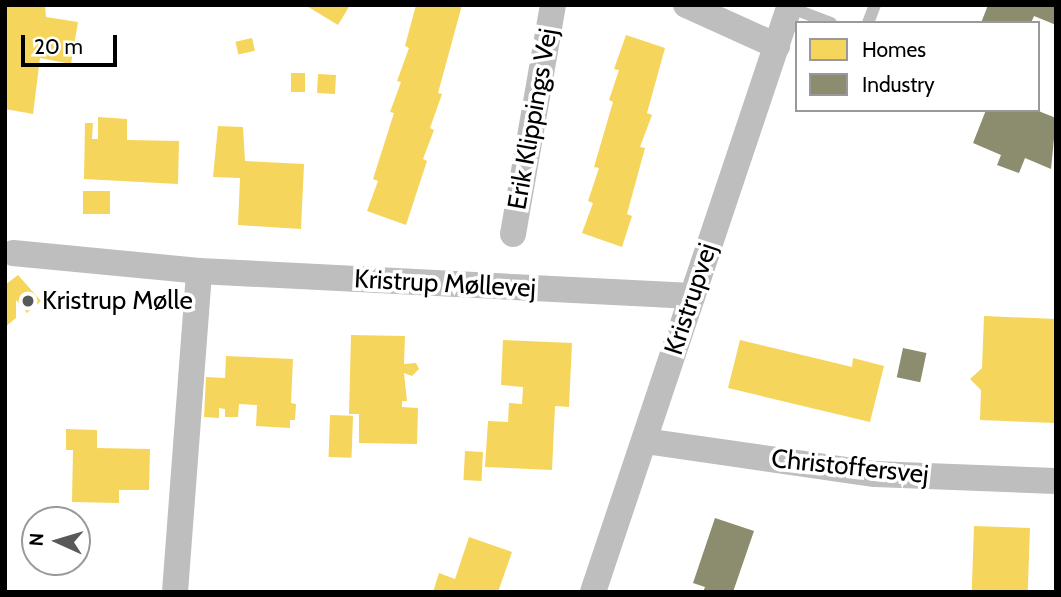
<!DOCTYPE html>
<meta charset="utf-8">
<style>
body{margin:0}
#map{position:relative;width:1061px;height:597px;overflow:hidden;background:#fff;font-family:Cabin,sans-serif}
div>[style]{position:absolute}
.homes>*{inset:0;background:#f6d55c;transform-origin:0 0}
.industry>*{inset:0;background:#8c8c6e;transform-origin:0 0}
.service>*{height:12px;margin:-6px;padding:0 6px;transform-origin:6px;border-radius:6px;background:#bebebe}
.minor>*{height:26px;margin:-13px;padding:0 13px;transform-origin:13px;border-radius:13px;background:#bebebe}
.dots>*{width:19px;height:19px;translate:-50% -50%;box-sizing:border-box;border:4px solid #fff;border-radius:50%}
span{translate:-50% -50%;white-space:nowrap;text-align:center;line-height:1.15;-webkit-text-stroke:7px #fff;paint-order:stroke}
.street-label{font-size:26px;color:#000}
.poi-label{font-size:26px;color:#000}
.left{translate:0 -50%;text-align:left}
.frame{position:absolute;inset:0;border:7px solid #000;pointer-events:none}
.legend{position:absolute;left:795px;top:21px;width:245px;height:91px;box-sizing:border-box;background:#fff;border:2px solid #999;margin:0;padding:9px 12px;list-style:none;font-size:21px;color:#000}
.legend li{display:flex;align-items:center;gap:14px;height:35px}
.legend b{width:35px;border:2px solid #999}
.north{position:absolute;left:21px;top:506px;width:70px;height:70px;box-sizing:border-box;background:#fff;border:2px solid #999;border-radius:50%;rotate:274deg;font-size:19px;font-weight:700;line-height:28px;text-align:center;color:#000}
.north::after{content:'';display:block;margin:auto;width:24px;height:32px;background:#595959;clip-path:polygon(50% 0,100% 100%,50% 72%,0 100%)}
.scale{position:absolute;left:21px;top:35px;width:96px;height:32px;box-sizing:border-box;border:4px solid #000;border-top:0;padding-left:9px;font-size:21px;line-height:24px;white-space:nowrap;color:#000;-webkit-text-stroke:5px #fff;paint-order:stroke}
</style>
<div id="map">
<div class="homes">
<div style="clip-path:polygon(5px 5px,45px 5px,46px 17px,78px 22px,71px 64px,40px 58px,33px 114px,5px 109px)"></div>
<div style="clip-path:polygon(305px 5px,350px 5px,338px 25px)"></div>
<div style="clip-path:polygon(416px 5px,462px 5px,438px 93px,442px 94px,430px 128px,434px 130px,423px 159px,427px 161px,406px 225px,367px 211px,378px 181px,373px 179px,394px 113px,390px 112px,401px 82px,397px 81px,409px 48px,405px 46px)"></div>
<div style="clip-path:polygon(626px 35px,665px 48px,647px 113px,652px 115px,640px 147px,645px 148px,627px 214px,632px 216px,622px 247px,582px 233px,593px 203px,588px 201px,599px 168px,594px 167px,613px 102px,609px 100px,619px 70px,614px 69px)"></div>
<div style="left:252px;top:38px;width:13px;height:17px;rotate:77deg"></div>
<div style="left:291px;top:73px;width:14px;height:19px"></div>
<div style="left:318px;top:74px;width:18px;height:19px;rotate:3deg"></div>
<div style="clip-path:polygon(98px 117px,127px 119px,127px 140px,179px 141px,178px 184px,84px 179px,85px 123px,93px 123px,92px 139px,98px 139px)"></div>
<div style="clip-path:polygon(218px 126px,243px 127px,245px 161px,304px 164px,301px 229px,238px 225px,240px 178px,213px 177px)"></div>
<div style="left:83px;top:191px;width:27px;height:23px"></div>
<div style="clip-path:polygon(18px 275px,41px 301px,27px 313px,16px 300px,16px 318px,5px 327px,5px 285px)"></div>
<div style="clip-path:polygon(984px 316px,1056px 319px,1056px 423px,980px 420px,981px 390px,970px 379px,982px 368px)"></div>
<div style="clip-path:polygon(351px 335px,405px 336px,404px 364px,416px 363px,419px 369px,412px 376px,404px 373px,407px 401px,402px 401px,402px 407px,418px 408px,417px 444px,359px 443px,359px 414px,349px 414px)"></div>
<div style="clip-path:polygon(503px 340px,572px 343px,569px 407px,555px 406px,552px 470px,485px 467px,488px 421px,508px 422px,509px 403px,522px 404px,523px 387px,501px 385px)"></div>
<div style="clip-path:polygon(740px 340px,852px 367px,853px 358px,884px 366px,870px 422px,728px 388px)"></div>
<div style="clip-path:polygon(226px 356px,293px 359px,291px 403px,296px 404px,295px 420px,290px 420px,290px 428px,256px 426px,257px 405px,239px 404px,238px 417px,225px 417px,225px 409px,219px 408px,219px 418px,204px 417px,206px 377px,225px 378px)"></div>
<div style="left:330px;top:415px;width:23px;height:42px;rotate:2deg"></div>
<div style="clip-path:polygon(66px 429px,97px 430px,97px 448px,150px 449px,149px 490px,119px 490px,119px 503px,72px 502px,73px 450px,66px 450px)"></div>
<div style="left:465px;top:451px;width:18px;height:29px;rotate:3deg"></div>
<div style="left:974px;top:526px;width:56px;height:66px;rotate:2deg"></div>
<div style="clip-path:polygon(469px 537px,512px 552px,498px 592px,433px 592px,439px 573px,455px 579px)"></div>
</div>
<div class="industry">
<div style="clip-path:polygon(988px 5px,1056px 5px,1056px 25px,1034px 16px,1031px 23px,981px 23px)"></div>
<div style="clip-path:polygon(986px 110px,1036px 110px,1056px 118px,1051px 169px,1025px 158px,1019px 173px,997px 165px,1001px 155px,973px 143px)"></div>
<div style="left:903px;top:348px;width:24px;height:30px;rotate:12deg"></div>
<div style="clip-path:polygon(715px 518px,754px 531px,733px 592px,703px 592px,705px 587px,693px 583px)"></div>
</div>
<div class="service">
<div style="left:789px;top:7px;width:45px;rotate:20.9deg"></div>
<div style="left:868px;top:23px;width:19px;rotate:-69deg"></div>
</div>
<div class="minor">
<div style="left:686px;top:5px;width:100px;rotate:24.3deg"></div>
<div style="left:513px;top:234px;width:232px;rotate:-80.1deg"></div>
<div style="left:13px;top:253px;width:187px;rotate:5.5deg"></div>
<div style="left:199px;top:271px;width:494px;rotate:2.9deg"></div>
<div style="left:645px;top:441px;width:232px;rotate:8.2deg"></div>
<div style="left:875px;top:474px;width:181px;rotate:2.2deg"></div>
<div style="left:175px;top:592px;width:322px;rotate:-85.7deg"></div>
<div style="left:593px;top:592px;width:619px;rotate:-71.45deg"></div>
</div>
<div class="dots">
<div style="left:28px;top:301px;background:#595959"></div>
</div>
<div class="street-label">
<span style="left:533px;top:119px;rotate:-80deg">Erik Klippings Vej</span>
<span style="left:445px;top:284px;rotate:3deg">Kristrup Møllevej</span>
<span style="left:691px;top:299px;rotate:-72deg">Kristrupvej</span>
<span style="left:850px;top:467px;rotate:6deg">Christoffersvej</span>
</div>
<div class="poi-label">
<span class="left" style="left:42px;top:301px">Kristrup Mølle</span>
</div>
<div class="frame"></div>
<ul class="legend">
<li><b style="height:19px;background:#f6d55c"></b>Homes</li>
<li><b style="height:19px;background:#8c8c6e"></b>Industry</li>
</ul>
<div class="north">N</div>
<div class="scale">20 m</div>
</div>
